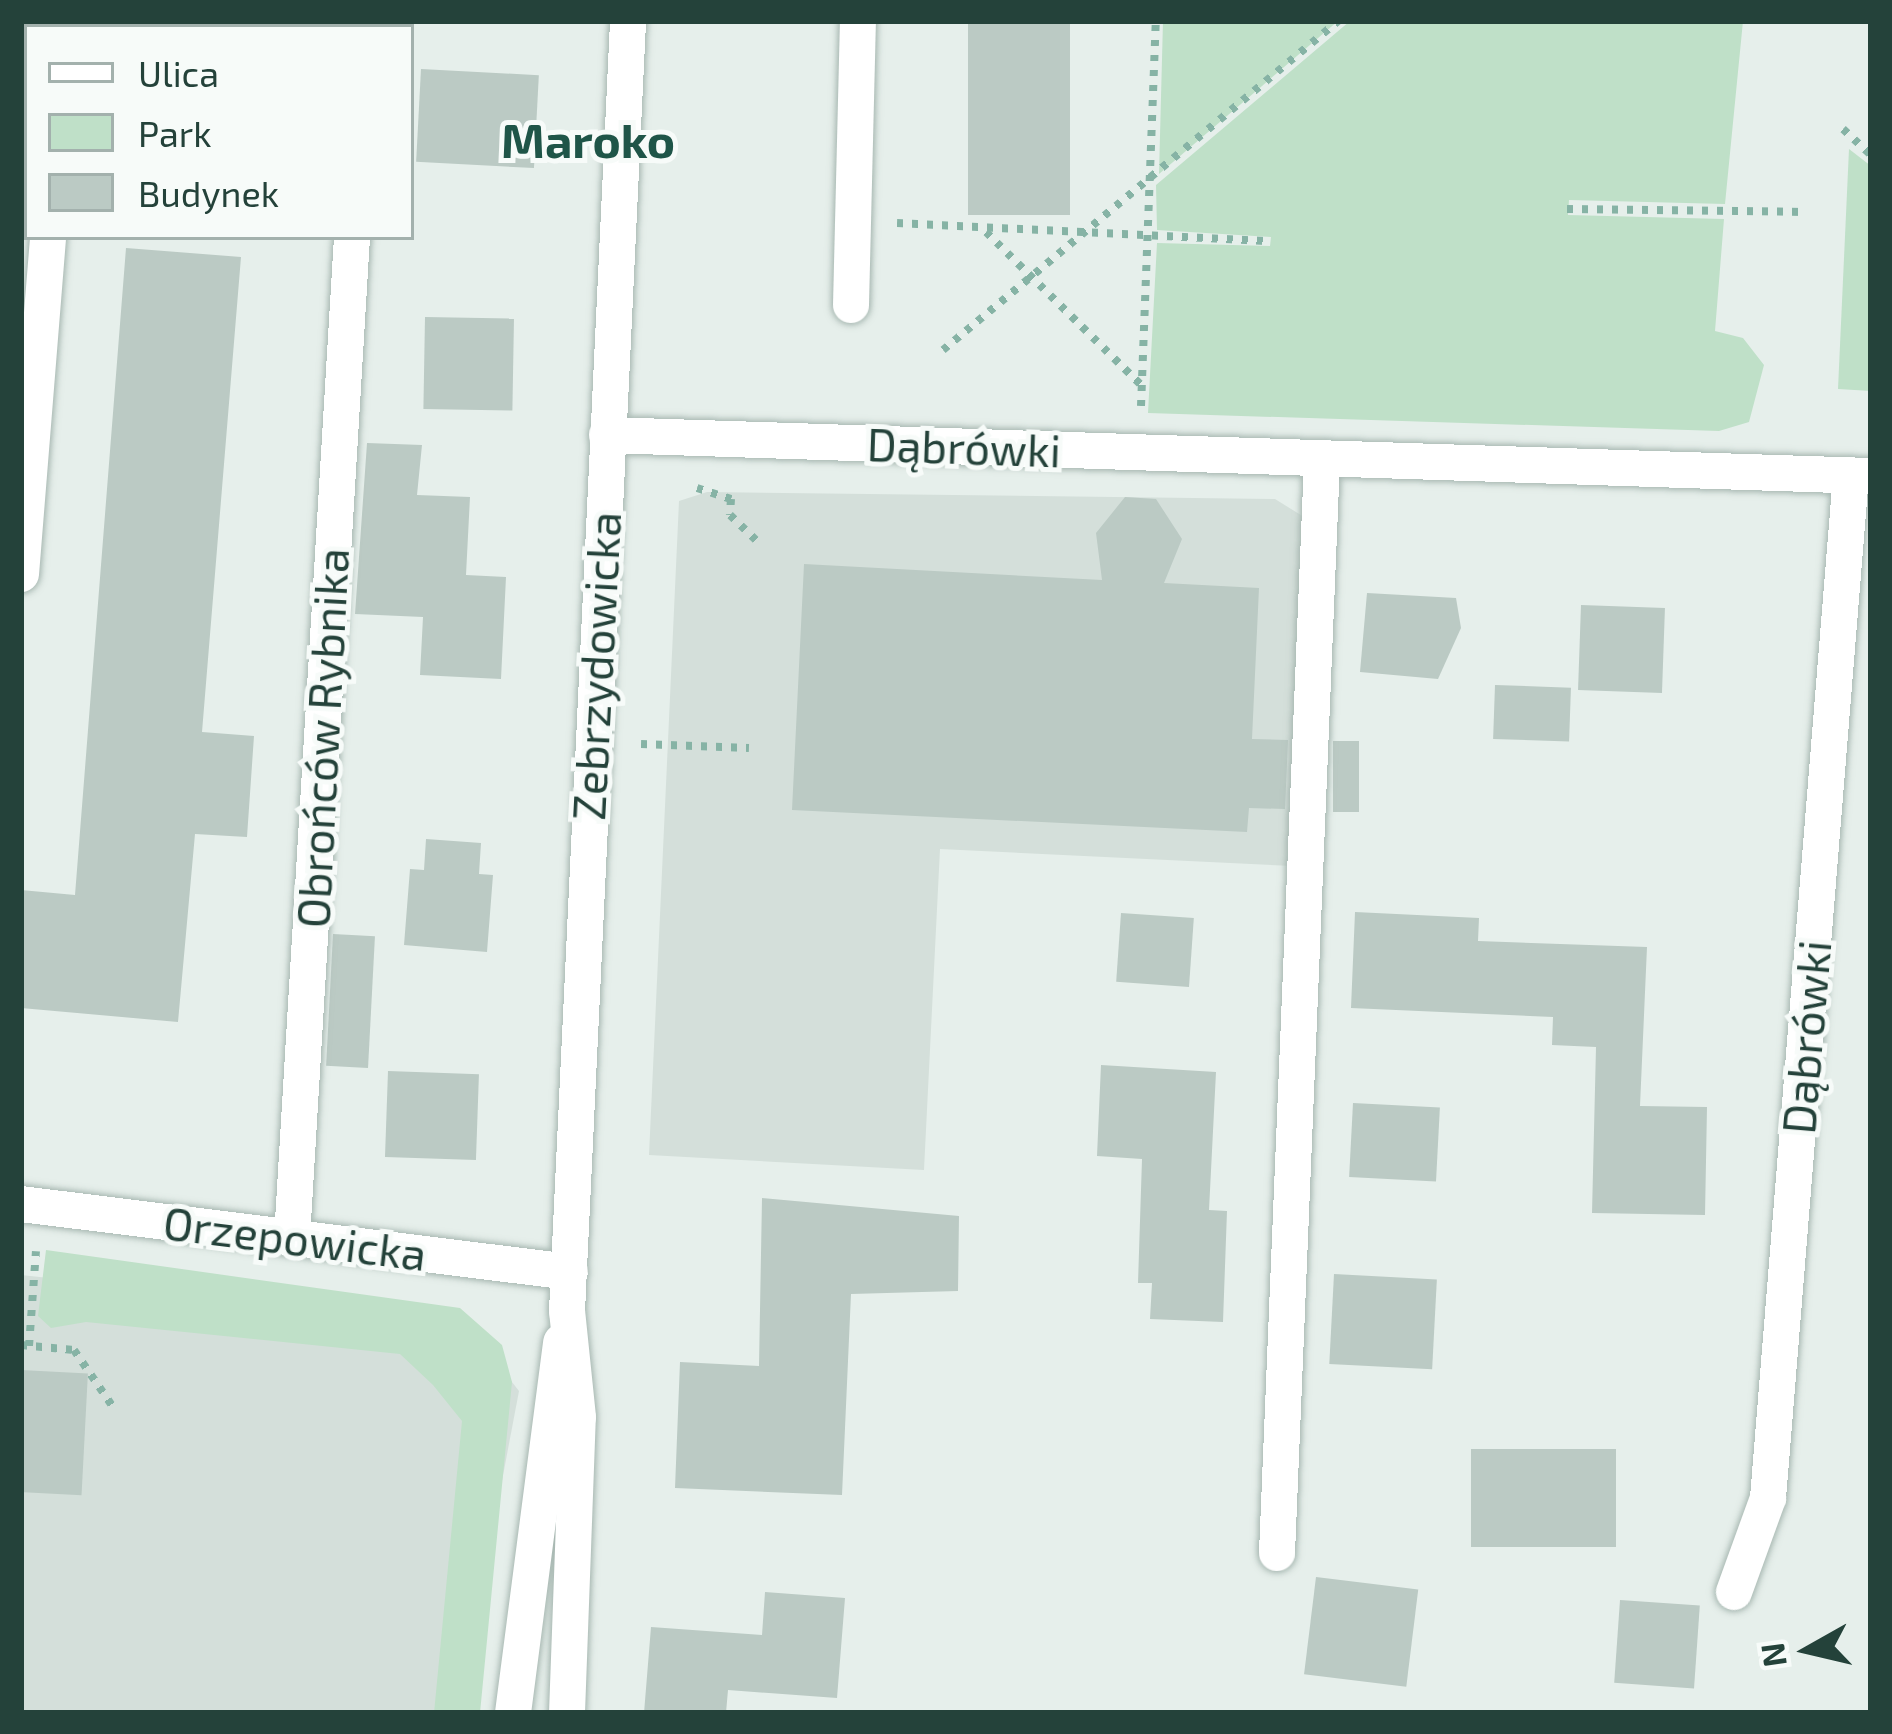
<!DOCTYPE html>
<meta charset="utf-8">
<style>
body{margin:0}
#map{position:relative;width:1892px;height:1734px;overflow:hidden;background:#e6efeb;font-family:"Exo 2",sans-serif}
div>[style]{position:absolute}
.built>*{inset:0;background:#d4dfda}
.green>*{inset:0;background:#bfe0c8}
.building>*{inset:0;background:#bbcac4;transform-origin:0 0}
.path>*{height:8px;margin-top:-4px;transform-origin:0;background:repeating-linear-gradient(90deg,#86b3a5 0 6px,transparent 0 15px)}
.roads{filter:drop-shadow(0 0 3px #a8b8b2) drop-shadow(0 0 3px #a8b8b2)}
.minor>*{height:36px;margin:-18px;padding:0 18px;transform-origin:18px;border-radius:18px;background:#fff}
span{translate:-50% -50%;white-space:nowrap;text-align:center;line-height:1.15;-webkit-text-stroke:10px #f7fbf9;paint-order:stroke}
.street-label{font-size:45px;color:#24423a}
.neighbourhood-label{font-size:48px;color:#1f5548;font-weight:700}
.frame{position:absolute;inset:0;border:24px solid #24423a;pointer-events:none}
.legend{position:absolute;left:24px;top:24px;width:390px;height:216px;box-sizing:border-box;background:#f7fbf9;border:3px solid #a3b1ad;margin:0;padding:15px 21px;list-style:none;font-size:36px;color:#24423a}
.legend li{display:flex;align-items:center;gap:24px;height:60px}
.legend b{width:60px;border:3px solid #a3b1ad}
.north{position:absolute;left:1748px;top:1590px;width:120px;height:120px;-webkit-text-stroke:9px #f7fbf9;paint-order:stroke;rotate:262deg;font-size:33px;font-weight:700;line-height:48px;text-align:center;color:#24423a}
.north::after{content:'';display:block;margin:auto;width:42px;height:54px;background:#24423a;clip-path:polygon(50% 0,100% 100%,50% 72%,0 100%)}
</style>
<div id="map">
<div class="built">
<div style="clip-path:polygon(707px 492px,1275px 499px,1304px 517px,1292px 866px,940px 849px,924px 1170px,649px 1155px,679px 501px)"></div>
<div style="clip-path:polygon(21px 1275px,466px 1323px,519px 1391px,458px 1713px,21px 1713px)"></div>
</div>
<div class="green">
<div style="clip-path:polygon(1163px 21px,1338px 21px,1159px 174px)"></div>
<div style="clip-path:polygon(1350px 21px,1743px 21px,1725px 204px,1569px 200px,1568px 215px,1724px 219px,1715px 331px,1743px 338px,1764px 365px,1749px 422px,1719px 431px,1148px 413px,1157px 243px,1270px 246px,1271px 237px,1157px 230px,1156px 185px)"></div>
<div style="clip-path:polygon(1849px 149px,1871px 166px,1871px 391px,1838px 389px)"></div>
<div style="clip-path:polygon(46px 1250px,460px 1308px,502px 1345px,512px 1382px,480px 1713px,434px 1713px,462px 1421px,433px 1385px,400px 1354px,86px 1322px,51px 1328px,38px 1316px)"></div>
</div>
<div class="building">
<div style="left:968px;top:21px;width:102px;height:194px"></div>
<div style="left:421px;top:69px;width:118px;height:93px;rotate:3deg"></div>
<div style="clip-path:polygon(126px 248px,241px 257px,202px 732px,254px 736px,247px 837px,195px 834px,178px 1022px,21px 1008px,21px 890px,75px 895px)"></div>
<div style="left:425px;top:317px;width:89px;height:92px;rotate:1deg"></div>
<div style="clip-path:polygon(367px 443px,422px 445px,417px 495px,470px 497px,466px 575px,506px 577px,501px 679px,420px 675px,423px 617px,355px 614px)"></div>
<div style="clip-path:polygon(1125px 497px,1156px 499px,1182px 539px,1164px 583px,1259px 588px,1252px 739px,1288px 740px,1285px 809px,1249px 808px,1247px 832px,792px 810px,804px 564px,1102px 580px,1096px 533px)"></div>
<div style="clip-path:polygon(1367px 593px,1456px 598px,1461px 628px,1438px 679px,1360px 672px)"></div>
<div style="left:1581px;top:605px;width:84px;height:85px;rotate:2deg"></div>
<div style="left:1495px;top:685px;width:76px;height:54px;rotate:2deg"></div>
<div style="left:1333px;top:741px;width:26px;height:71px"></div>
<div style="clip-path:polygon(426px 839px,481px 843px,479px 874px,493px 875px,487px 952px,404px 945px,410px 869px,424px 870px)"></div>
<div style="clip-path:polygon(1355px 912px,1479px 918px,1478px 941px,1647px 947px,1640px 1106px,1707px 1107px,1705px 1215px,1592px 1213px,1596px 1047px,1552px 1045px,1553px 1017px,1351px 1008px)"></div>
<div style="left:1121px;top:913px;width:73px;height:69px;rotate:4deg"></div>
<div style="left:333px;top:934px;width:42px;height:132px;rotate:3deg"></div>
<div style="clip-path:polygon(1101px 1065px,1216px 1072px,1209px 1210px,1227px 1211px,1223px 1322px,1150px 1319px,1152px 1283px,1138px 1283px,1142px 1159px,1097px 1156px)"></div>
<div style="left:388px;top:1071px;width:91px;height:86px;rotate:2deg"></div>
<div style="left:1353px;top:1103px;width:87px;height:74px;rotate:3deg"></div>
<div style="clip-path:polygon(762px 1198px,959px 1216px,958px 1291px,851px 1294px,842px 1495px,675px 1488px,680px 1362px,759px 1366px)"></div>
<div style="left:1334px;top:1274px;width:103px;height:90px;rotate:3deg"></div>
<div style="left:21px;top:1370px;width:67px;height:122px;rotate:3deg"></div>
<div style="left:1471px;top:1449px;width:145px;height:98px"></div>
<div style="left:1316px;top:1577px;width:103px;height:98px;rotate:7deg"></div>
<div style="clip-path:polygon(765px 1592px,845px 1598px,837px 1698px,728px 1690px,726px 1713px,644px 1713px,651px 1627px,762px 1635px)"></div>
<div style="left:1620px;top:1600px;width:80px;height:83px;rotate:4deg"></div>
</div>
<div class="path">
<div style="left:369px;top:27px;width:6px;rotate:-90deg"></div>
<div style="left:1843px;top:129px;width:38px;rotate:43deg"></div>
<div style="left:1567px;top:209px;width:237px;rotate:0.7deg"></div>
<div style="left:897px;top:223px;width:374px;rotate:2.8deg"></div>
<div style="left:986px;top:232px;width:218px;rotate:44.6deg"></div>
<div style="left:943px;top:350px;width:514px;rotate:-39.79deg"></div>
<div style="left:1141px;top:406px;width:385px;rotate:-87.8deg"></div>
<div style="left:697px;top:488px;width:36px;rotate:18deg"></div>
<div style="left:731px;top:499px;width:16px;rotate:94deg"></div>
<div style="left:730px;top:515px;width:39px;rotate:44deg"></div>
<div style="left:641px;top:744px;width:108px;rotate:2.1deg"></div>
<div style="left:21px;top:1345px;width:53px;rotate:5.4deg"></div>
<div style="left:74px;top:1350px;width:69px;rotate:55.6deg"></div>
<div style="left:29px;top:1346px;width:95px;rotate:-85.8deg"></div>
</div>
<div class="roads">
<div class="minor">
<div style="left:21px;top:95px;width:6px"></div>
<div style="left:851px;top:305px;width:284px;rotate:-88.6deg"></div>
<div style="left:607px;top:435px;width:1265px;rotate:1.86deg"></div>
<div style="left:21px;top:574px;width:338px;rotate:-85.4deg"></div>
<div style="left:21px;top:1204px;width:553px;rotate:7.06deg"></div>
<div style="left:292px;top:1238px;width:1003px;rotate:-86.57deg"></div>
<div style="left:1277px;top:1553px;width:1095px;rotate:-87.64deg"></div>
<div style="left:1734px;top:1592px;width:100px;rotate:-70.1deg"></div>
<div style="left:1768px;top:1498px;width:1026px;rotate:-85.36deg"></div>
<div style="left:513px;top:1713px;width:374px;rotate:-82.6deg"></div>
<div style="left:567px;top:1713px;width:296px;rotate:-87.9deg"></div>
<div style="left:578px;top:1417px;width:107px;rotate:-95.9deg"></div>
<div style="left:567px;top:1311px;width:1291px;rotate:-87.29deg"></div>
</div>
</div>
<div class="street-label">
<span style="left:964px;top:447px;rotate:2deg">Dąbrówki</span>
<span style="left:596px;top:666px;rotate:-87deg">Zebrzydowicka</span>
<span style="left:322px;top:738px;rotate:-87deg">Obrońców Rybnika</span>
<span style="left:1806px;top:1037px;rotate:-85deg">Dąbrówki</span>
<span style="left:295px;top:1238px;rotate:7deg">Orzepowicka</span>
</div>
<div class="neighbourhood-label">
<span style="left:588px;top:140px">Maroko</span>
</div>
<div class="frame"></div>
<ul class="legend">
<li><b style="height:15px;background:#fff"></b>Ulica</li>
<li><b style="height:33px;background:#bfe0c8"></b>Park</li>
<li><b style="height:33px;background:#bbcac4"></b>Budynek</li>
</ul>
<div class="north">N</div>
</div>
